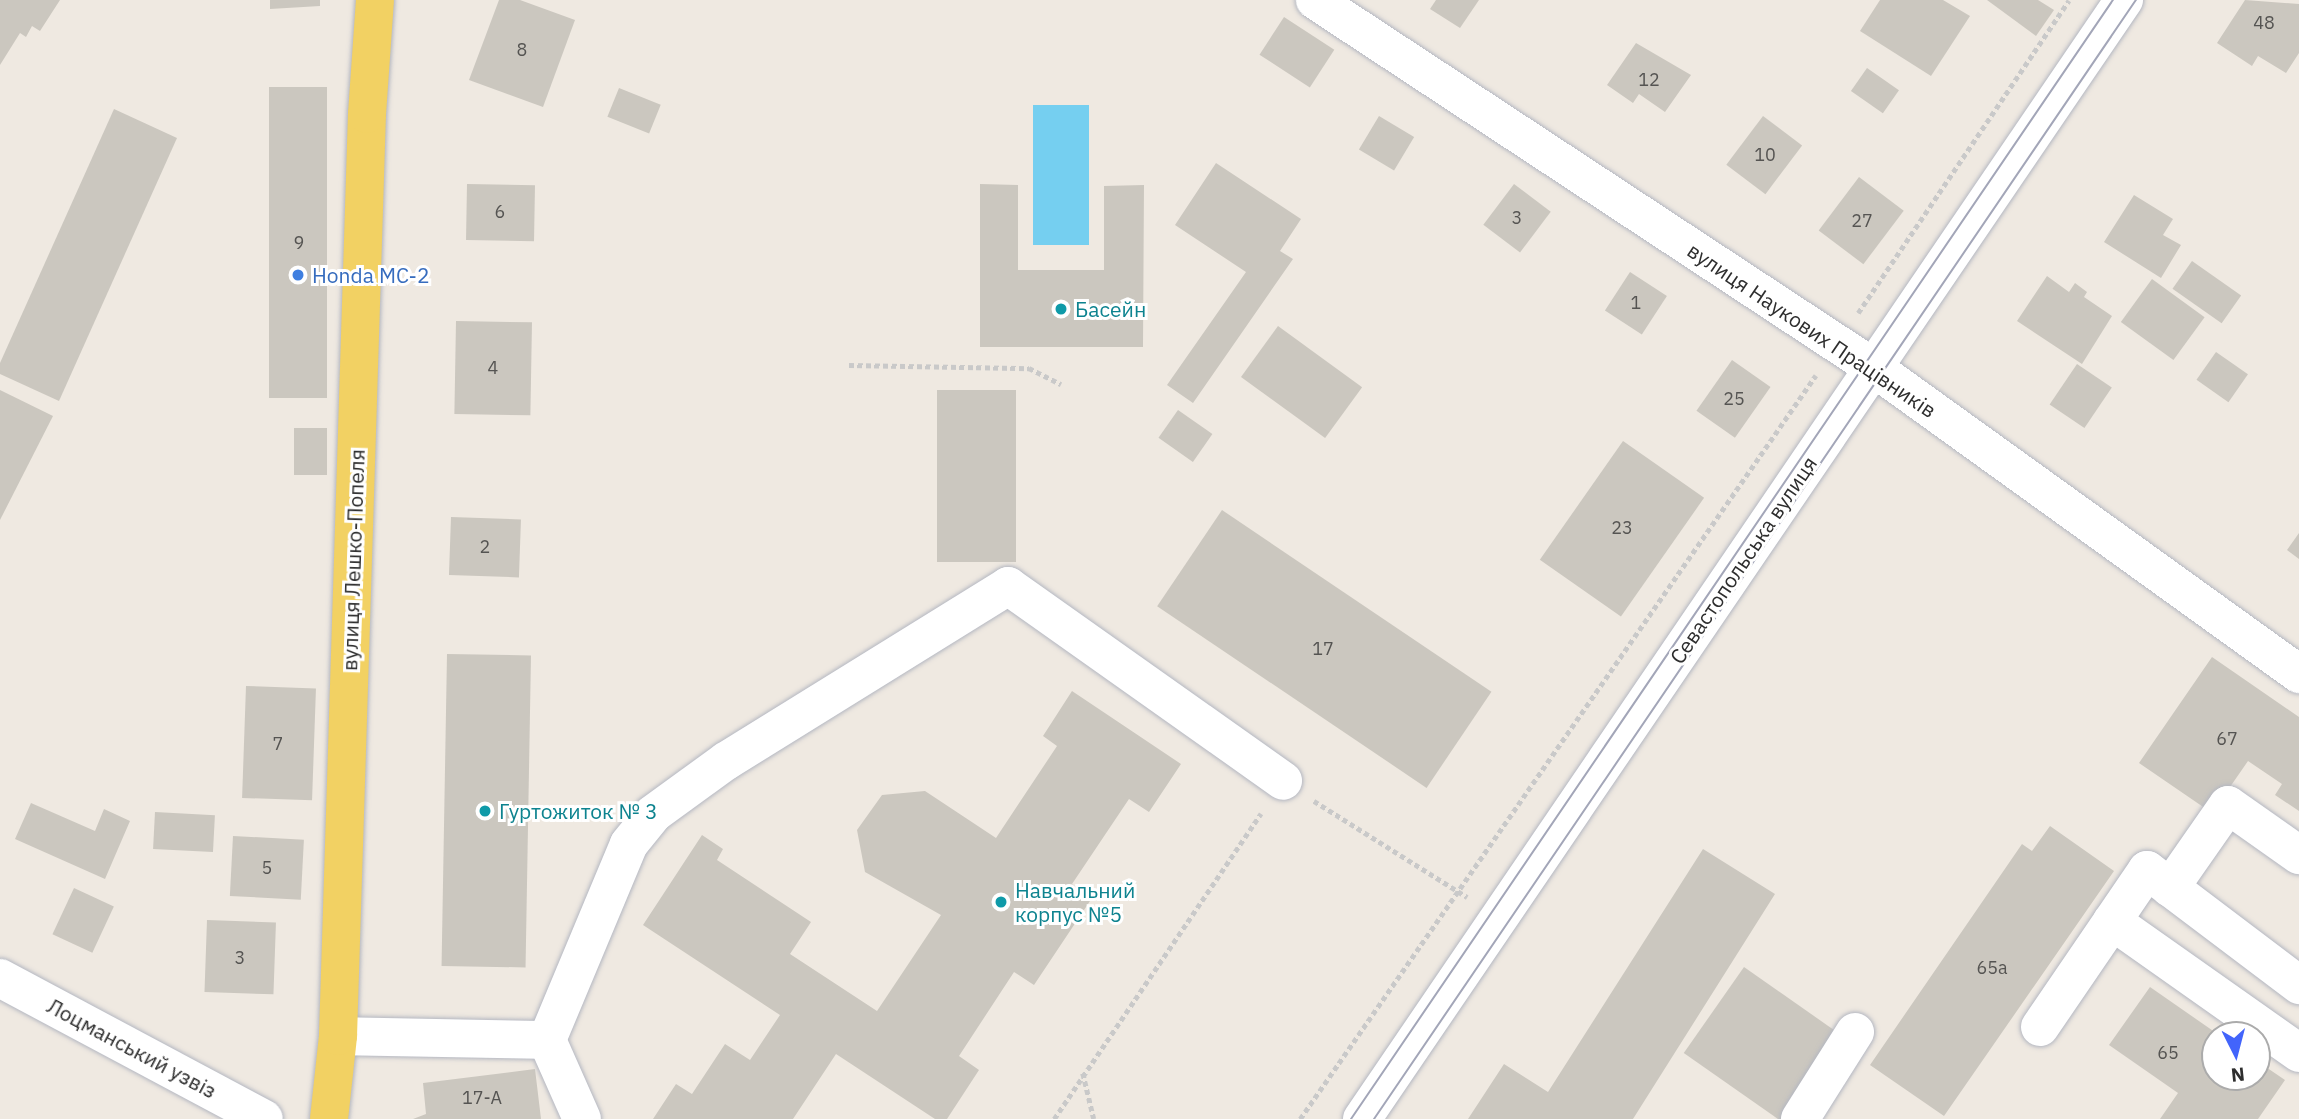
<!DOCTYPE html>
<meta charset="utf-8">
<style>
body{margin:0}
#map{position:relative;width:2299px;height:1119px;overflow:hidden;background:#efe9e1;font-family:"IBM Plex Sans",sans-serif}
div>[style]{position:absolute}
.water>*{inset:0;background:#75cff0;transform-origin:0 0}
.building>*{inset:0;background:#cbc7bf;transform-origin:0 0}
.path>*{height:4.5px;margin-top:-2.25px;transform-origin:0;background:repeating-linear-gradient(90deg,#c9c9c9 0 5px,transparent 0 8.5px)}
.roads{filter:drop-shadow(0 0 2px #b4b7c1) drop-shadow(0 0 2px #b4b7c1)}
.minor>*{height:38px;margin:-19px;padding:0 19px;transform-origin:19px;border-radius:19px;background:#fff}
.major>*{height:38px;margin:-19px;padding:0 19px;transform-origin:19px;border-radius:19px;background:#f2d163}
.tram>*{height:2px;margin:-1px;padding:0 1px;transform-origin:1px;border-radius:1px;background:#a3a6b8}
.dots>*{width:19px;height:19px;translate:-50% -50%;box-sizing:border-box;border:4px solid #fff;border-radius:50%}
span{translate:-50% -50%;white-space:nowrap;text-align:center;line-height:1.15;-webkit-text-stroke:6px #fff;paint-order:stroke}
.number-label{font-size:18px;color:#555452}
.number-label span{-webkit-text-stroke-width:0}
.shop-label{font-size:21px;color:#366cbe}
.left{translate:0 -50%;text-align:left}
.culture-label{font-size:21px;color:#0d838f}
.street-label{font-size:21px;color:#2e2e2e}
.north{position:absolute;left:2201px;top:1021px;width:70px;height:70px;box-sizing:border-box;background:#fff;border:2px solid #ababab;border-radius:50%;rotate:174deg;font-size:19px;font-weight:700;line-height:28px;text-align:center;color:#2e2e2e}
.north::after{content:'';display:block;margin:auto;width:24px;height:32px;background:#4264fb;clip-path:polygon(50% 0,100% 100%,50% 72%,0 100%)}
</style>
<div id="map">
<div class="water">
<div style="left:1089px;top:105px;width:140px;height:56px;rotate:90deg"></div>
</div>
<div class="building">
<div style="clip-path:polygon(0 0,60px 0,40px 31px,32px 26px,26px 37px,20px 33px,0 65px)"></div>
<div style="clip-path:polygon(270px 0,320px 0,320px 6px,270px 9px)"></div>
<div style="clip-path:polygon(499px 0,520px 0,575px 20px,543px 107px,469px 80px)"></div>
<div style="clip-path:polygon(1436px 0,1479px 0,1460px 28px,1430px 9px)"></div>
<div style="clip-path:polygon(1880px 0,1943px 0,1970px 16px,1931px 76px,1860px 31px)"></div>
<div style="clip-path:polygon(1987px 0,2038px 0,2054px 10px,2036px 36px)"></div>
<div style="clip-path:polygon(2245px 0,2299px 4px,2299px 53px,2286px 73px,2258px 56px,2252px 66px,2217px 43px)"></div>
<div style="left:1284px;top:17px;width:60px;height:45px;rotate:33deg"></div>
<div style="clip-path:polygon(1636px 43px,1691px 75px,1665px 112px,1639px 94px,1633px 103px,1607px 85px)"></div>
<div style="left:1867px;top:68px;width:39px;height:28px;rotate:35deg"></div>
<div style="left:269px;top:87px;width:58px;height:311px"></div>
<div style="left:619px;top:88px;width:45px;height:31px;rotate:22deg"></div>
<div style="clip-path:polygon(114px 109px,177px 138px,59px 401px,0 374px,0 363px)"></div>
<div style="left:1379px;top:116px;width:41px;height:39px;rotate:31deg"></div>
<div style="left:1763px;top:116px;width:49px;height:61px;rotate:37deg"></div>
<div style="clip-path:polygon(1216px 163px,1301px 219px,1280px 251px,1293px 259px,1193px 403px,1167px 385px,1246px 272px,1175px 225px)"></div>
<div style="left:1859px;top:177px;width:56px;height:67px;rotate:37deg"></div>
<div style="left:467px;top:184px;width:68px;height:56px;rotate:1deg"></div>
<div style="clip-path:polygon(980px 184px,1018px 185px,1018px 270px,1104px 270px,1104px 186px,1144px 185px,1143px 347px,980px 347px)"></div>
<div style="left:1514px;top:184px;width:46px;height:51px;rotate:37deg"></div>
<div style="clip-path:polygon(2134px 195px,2173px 219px,2163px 235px,2181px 245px,2161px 278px,2104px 242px)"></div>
<div style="left:2192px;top:261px;width:60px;height:34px;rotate:35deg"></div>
<div style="left:1630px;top:272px;width:44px;height:46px;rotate:33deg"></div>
<div style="clip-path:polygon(2047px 276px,2069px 292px,2075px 283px,2087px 292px,2084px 297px,2112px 316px,2082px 364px,2017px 321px)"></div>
<div style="left:2152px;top:279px;width:65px;height:53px;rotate:36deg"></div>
<div style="left:456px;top:321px;width:76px;height:93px;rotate:1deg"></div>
<div style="left:1278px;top:326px;width:104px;height:63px;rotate:36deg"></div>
<div style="left:2216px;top:352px;width:39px;height:34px;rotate:35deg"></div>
<div style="left:1732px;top:360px;width:47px;height:62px;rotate:35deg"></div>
<div style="left:2077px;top:364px;width:42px;height:49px;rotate:34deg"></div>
<div style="clip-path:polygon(0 390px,53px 416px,0 520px)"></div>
<div style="left:937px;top:390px;width:79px;height:172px"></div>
<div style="left:1178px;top:410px;width:42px;height:34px;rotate:35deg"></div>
<div style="left:294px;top:428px;width:33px;height:47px"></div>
<div style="left:1623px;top:441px;width:99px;height:145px;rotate:35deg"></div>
<div style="left:1222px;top:510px;width:325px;height:116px;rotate:34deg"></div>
<div style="left:451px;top:517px;width:70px;height:58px;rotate:2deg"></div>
<div style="clip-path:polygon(2299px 533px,2299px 559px,2287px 550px)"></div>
<div style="left:447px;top:654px;width:84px;height:312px;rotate:1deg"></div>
<div style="clip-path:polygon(2212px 657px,2299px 717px,2299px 811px,2275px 795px,2282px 784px,2248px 761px,2212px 813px,2139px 763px)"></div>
<div style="left:246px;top:686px;width:70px;height:112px;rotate:2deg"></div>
<div style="clip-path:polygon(1072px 691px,1181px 764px,1149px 812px,1129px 799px,1072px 884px,1092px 898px,1034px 985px,1014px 972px,959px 1056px,979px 1070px,947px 1119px,935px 1119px,836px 1054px,793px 1119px,653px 1119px,676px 1084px,692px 1094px,725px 1044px,750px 1060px,780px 1015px,643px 925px,702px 835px,723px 849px,717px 860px,811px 922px,790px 954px,877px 1011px,941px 915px,865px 872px,857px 830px,882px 795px,925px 791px,996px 838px,1057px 746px,1043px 736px)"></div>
<div style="clip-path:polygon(31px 803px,95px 831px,104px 809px,130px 821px,105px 879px,15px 839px)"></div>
<div style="left:155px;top:812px;width:60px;height:37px;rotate:3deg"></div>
<div style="clip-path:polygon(2050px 826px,2114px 871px,1944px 1116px,1870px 1065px,2022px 844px,2032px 851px)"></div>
<div style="left:233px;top:836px;width:71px;height:60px;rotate:3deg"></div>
<div style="clip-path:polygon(1703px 849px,1775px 894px,1633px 1119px,1468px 1119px,1504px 1064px,1548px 1092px)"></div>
<div style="left:74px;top:888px;width:44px;height:51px;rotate:25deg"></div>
<div style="left:207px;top:920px;width:69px;height:72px;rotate:2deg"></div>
<div style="left:1744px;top:967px;width:118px;height:105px;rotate:35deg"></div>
<div style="clip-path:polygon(2150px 987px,2219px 1035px,2215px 1035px,2215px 1077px,2257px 1077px,2257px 1061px,2285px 1080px,2258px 1119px,2160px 1119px,2178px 1093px,2109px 1045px)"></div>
<div style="clip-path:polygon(535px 1069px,541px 1119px,413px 1119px,426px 1114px,423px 1083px)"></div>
</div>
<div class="path">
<div style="left:1858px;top:313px;width:377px;rotate:-56deg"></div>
<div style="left:849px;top:365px;width:180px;rotate:1deg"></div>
<div style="left:1029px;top:368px;width:36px;rotate:27deg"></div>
<div style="left:1314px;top:801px;width:181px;rotate:32.1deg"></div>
<div style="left:1083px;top:1073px;width:47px;rotate:76.6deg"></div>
<div style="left:1054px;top:1119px;width:369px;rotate:-55.9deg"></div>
<div style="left:1300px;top:1119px;width:905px;rotate:-55.26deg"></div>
</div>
<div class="roads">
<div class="minor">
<div style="left:1315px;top:0;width:669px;rotate:33.36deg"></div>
<div style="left:1874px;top:368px;width:524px;rotate:35.75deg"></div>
<div style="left:2170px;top:888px;width:101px;rotate:-55.1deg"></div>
<div style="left:2228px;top:805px;width:87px;rotate:35.2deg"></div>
<div style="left:2112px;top:921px;width:229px;rotate:35.2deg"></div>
<div style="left:0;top:978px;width:299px;rotate:28.1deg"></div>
<div style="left:2040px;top:1027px;width:190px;rotate:-55.7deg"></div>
<div style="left:2147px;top:870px;width:191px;rotate:37.1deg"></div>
<div style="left:338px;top:1036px;width:209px;rotate:1.1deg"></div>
<div style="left:547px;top:1040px;width:212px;rotate:-67.3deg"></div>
<div style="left:629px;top:844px;width:38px;rotate:-51deg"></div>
<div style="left:653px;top:814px;width:90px;rotate:-36deg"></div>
<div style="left:726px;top:761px;width:332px;rotate:-31.8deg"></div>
<div style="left:1008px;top:586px;width:337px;rotate:35.3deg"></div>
<div style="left:547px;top:1040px;width:86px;rotate:66.1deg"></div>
<div style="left:1362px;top:1119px;width:1354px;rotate:-55.75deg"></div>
<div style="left:1800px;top:1119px;width:103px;rotate:-57.7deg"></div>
</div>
<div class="major">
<div style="left:329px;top:1119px;width:83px;rotate:-83.8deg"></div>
<div style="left:338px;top:1036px;width:922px;rotate:-88.2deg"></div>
<div style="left:367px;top:114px;width:114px;rotate:-86deg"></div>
</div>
</div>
<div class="tram">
<div style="left:1351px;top:1119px;width:1354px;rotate:-55.75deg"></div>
<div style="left:1374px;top:1119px;width:1354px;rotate:-55.75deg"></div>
</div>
<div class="dots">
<div style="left:298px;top:275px;background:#3f7fe0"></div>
<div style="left:1061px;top:309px;background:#0f9aa8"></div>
<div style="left:485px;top:811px;background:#0f9aa8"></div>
<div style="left:1001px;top:902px;background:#0f9aa8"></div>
</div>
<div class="number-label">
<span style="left:2264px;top:23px">48</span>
<span style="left:522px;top:50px">8</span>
<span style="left:1649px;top:80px">12</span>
<span style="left:1765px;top:155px">10</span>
<span style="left:500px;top:212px">6</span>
<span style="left:1517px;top:218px">3</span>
<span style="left:1862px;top:221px">27</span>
<span style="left:299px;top:243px">9</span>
<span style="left:1636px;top:303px">1</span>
<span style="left:493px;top:368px">4</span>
<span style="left:1734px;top:399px">25</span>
<span style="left:1622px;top:528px">23</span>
<span style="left:485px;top:547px">2</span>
<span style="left:1323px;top:649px">17</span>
<span style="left:2227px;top:739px">67</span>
<span style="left:278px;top:744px">7</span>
<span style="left:267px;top:868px">5</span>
<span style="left:240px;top:958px">3</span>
<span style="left:1992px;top:968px">65а</span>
<span style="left:2168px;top:1053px">65</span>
<span style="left:482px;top:1098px">17-А</span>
</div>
<div class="shop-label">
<span class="left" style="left:312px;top:275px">Honda МС-2</span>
</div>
<div class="culture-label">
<span class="left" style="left:1075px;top:309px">Басейн</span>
<span class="left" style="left:499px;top:811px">Гуртожиток № 3</span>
<span class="left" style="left:1015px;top:902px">Навчальний<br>корпус №5</span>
</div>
<div class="street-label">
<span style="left:1812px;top:330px;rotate:34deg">вулиця Наукових Працівників</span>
<span style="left:353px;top:560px;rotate:-88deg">вулиця Лешко-Попеля</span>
<span style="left:1743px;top:560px;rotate:-56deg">Севастопольська вулиця</span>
<span style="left:132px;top:1048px;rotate:28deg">Лоцманський узвіз</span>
</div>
<div class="north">N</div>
</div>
